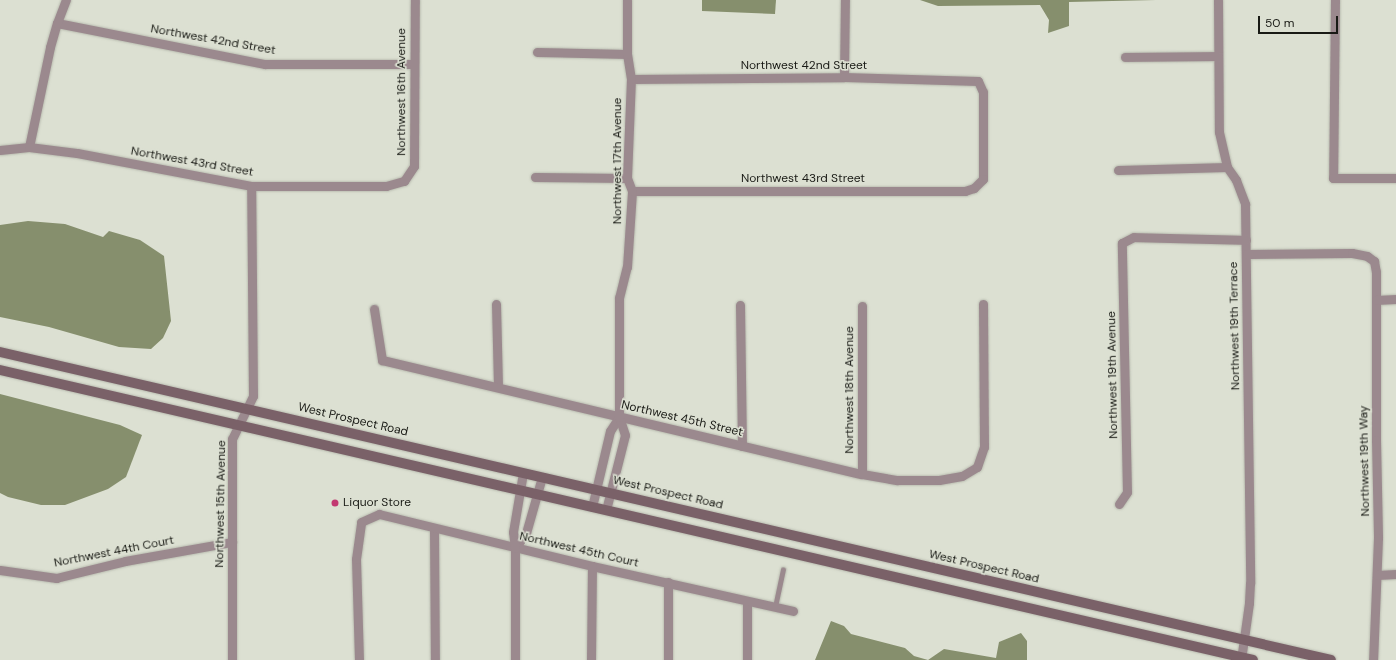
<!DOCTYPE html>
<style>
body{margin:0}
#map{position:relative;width:1396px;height:660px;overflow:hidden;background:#dce0d2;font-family:"DM Sans",sans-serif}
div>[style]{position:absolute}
.water>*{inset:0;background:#868f6d}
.roads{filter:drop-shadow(0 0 1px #b9bcb0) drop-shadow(0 0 1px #b9bcb0)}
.lane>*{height:4.5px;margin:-2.25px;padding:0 2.25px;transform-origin:2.25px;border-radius:2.25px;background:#9b898e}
.street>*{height:9px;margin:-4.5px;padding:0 4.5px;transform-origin:4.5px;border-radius:4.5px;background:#9b898e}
.secondary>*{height:10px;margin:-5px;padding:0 5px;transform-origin:5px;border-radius:5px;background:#7a6168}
.dots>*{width:11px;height:11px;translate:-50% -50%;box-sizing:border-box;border:2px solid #dce0d2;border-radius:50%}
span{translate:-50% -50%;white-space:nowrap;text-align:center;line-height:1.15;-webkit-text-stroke:3px #dce0d2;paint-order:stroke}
.street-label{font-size:12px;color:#191a15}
.poi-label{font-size:12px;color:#191a15}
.left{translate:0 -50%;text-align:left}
.scale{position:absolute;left:1258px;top:16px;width:80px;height:18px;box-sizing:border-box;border:2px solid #191a15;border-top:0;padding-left:5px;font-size:12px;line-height:14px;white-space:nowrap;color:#191a15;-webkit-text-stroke:3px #dce0d2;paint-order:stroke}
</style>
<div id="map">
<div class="water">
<div style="clip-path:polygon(702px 0,776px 0,775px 14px,702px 11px)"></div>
<div style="clip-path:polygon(920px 0,1156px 0,1069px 2px,1069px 26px,1048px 33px,1049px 20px,1040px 5px,938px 6px)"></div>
<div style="clip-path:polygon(28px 221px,65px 224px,103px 237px,109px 231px,140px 240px,164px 256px,171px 321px,163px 338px,151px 349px,119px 347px,49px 327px,0 317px,0 225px)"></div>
<div style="clip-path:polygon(0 394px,120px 425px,142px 435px,126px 477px,108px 489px,65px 505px,41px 505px,8px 497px,0 493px)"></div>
<div style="clip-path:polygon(831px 621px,844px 626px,851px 634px,905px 648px,914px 656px,928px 660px,944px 649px,996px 658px,999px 642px,1021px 633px,1027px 641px,1027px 660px,815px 660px)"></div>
</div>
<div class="roads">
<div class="lane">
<div style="left:775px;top:607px;width:38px;rotate:-78deg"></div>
</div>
<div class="street">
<div style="left:1218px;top:0;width:132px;rotate:89.6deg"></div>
<div style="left:1219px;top:132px;width:36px;rotate:77deg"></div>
<div style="left:1227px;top:167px;width:16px;rotate:55deg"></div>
<div style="left:1236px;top:180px;width:26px;rotate:69deg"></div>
<div style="left:1245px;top:204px;width:379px;rotate:89.2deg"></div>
<div style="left:1250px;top:583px;width:20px;rotate:93deg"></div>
<div style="left:1249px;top:603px;width:58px;rotate:98deg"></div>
<div style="left:1335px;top:0;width:178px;rotate:90.6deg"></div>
<div style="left:1333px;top:178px;width:63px"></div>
<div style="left:57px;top:23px;width:212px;rotate:11.2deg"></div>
<div style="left:265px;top:64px;width:149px"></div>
<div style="left:537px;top:52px;width:90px;rotate:1.3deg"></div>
<div style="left:1125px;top:57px;width:93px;rotate:-0.6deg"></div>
<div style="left:844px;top:77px;width:77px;rotate:-89.3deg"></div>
<div style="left:631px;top:79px;width:213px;rotate:-0.5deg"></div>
<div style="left:844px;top:77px;width:134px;rotate:1.7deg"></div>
<div style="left:978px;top:81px;width:12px;rotate:66deg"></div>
<div style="left:983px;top:92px;width:87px;rotate:90deg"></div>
<div style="left:983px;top:179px;width:13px;rotate:135deg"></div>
<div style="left:974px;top:188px;width:9px;rotate:162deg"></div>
<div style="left:965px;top:191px;width:333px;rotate:180deg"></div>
<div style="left:29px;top:147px;width:102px;rotate:-78.1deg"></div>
<div style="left:50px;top:47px;width:25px;rotate:-74deg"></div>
<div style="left:57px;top:23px;width:25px;rotate:-69deg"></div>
<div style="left:0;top:150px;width:29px;rotate:-6deg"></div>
<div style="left:29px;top:147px;width:48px;rotate:7.1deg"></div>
<div style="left:77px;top:153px;width:177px;rotate:10.7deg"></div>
<div style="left:251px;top:186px;width:135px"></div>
<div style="left:386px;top:186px;width:19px;rotate:-16deg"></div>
<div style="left:404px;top:181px;width:18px;rotate:-56deg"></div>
<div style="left:414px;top:166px;width:166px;rotate:-89.7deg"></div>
<div style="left:1118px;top:170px;width:109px;rotate:-1.6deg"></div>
<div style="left:535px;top:177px;width:92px;rotate:0.6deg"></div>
<div style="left:1247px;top:254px;width:105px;rotate:-0.5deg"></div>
<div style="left:1352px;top:253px;width:15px;rotate:11deg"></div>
<div style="left:1367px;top:256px;width:9px;rotate:36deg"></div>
<div style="left:1374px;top:261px;width:11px;rotate:80deg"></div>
<div style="left:1376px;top:272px;width:168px;rotate:90deg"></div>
<div style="left:1376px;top:440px;width:98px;rotate:88.8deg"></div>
<div style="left:1378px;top:538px;width:122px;rotate:92.3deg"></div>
<div style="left:1376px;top:300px;width:20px;rotate:-3deg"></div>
<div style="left:496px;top:304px;width:83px;rotate:88.6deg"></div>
<div style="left:740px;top:305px;width:141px;rotate:89.2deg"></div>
<div style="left:862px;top:306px;width:168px;rotate:90deg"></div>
<div style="left:374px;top:309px;width:52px;rotate:81.1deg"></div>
<div style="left:382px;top:360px;width:493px;rotate:13.4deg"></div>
<div style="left:862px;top:474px;width:36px;rotate:10deg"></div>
<div style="left:897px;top:480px;width:42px"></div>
<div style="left:939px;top:480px;width:23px;rotate:-10deg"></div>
<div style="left:962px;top:476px;width:17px;rotate:-31deg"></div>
<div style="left:977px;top:467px;width:21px;rotate:-71deg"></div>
<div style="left:984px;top:447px;width:143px;rotate:-90.4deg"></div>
<div style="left:1119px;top:504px;width:14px;rotate:-56deg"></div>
<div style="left:1127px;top:492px;width:249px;rotate:-91.2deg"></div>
<div style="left:1122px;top:243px;width:13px;rotate:-27deg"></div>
<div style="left:1134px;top:237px;width:112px;rotate:1.5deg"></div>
<div style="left:592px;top:507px;width:78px;rotate:-76.7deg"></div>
<div style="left:610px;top:431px;width:17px;rotate:-57deg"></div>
<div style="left:606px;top:510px;width:77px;rotate:-75.8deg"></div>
<div style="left:625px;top:435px;width:19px;rotate:-108deg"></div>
<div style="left:619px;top:417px;width:119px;rotate:-90deg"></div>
<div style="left:619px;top:298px;width:32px;rotate:-76deg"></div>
<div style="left:627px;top:267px;width:76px;rotate:-86.2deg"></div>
<div style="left:632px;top:191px;width:14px;rotate:-111deg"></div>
<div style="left:627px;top:178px;width:99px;rotate:-87.7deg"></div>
<div style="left:631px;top:79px;width:25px;rotate:-99deg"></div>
<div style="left:627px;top:54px;width:54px;rotate:-90deg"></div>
<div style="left:434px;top:529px;width:131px;rotate:89.6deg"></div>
<div style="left:515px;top:548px;width:19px;rotate:-54deg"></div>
<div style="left:526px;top:533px;width:58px;rotate:-74.1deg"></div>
<div style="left:0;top:570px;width:57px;rotate:8.1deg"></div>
<div style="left:56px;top:578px;width:71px;rotate:-13.8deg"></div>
<div style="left:125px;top:561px;width:109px;rotate:-10.1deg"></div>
<div style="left:1377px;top:575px;width:19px;rotate:-3deg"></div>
<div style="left:747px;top:602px;width:58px;rotate:90deg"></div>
<div style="left:232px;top:660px;width:221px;rotate:-90deg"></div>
<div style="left:232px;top:439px;width:48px;rotate:-64deg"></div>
<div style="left:253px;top:396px;width:210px;rotate:-90.5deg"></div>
<div style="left:359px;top:660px;width:101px;rotate:-91.7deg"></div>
<div style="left:356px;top:559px;width:37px;rotate:-82deg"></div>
<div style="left:361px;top:522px;width:20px;rotate:-24deg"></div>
<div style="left:379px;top:514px;width:219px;rotate:13.7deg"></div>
<div style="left:592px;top:566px;width:206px;rotate:12.6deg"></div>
<div style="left:515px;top:660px;width:112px;rotate:-90deg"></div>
<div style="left:515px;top:548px;width:16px;rotate:-97deg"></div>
<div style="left:513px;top:532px;width:60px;rotate:-80.4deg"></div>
<div style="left:591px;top:660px;width:94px;rotate:-89.4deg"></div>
<div style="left:668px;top:660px;width:78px;rotate:-90deg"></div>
</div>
<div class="secondary">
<div style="left:0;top:352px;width:1366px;rotate:13.03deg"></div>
<div style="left:0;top:370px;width:1286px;rotate:13.03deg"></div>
</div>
</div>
<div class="dots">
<div style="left:335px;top:503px;background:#c23871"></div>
</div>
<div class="street-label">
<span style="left:213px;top:40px;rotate:10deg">Northwest 42nd Street</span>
<span style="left:804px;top:66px">Northwest 42nd Street</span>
<span style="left:402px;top:92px;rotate:-90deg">Northwest 16th Avenue</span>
<span style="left:618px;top:161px;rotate:-90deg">Northwest 17th Avenue</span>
<span style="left:192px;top:162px;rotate:10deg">Northwest 43rd Street</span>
<span style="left:803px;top:179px">Northwest 43rd Street</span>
<span style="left:1235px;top:326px;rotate:-91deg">Northwest 19th Terrace</span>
<span style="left:1113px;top:375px;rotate:-91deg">Northwest 19th Avenue</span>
<span style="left:850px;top:390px;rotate:-90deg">Northwest 18th Avenue</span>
<span style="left:682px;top:419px;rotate:13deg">Northwest 45th Street</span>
<span style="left:353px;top:420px;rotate:13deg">West Prospect Road</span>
<span style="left:1365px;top:461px;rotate:-91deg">Northwest 19th Way</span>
<span style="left:668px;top:493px;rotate:13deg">West Prospect Road</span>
<span style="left:221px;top:504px;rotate:-89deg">Northwest 15th Avenue</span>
<span style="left:579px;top:550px;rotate:13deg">Northwest 45th Court</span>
<span style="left:114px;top:552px;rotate:-11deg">Northwest 44th Court</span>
<span style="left:984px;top:567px;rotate:13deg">West Prospect Road</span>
</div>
<div class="poi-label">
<span class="left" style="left:343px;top:503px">Liquor Store</span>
</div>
<div class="scale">50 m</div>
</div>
